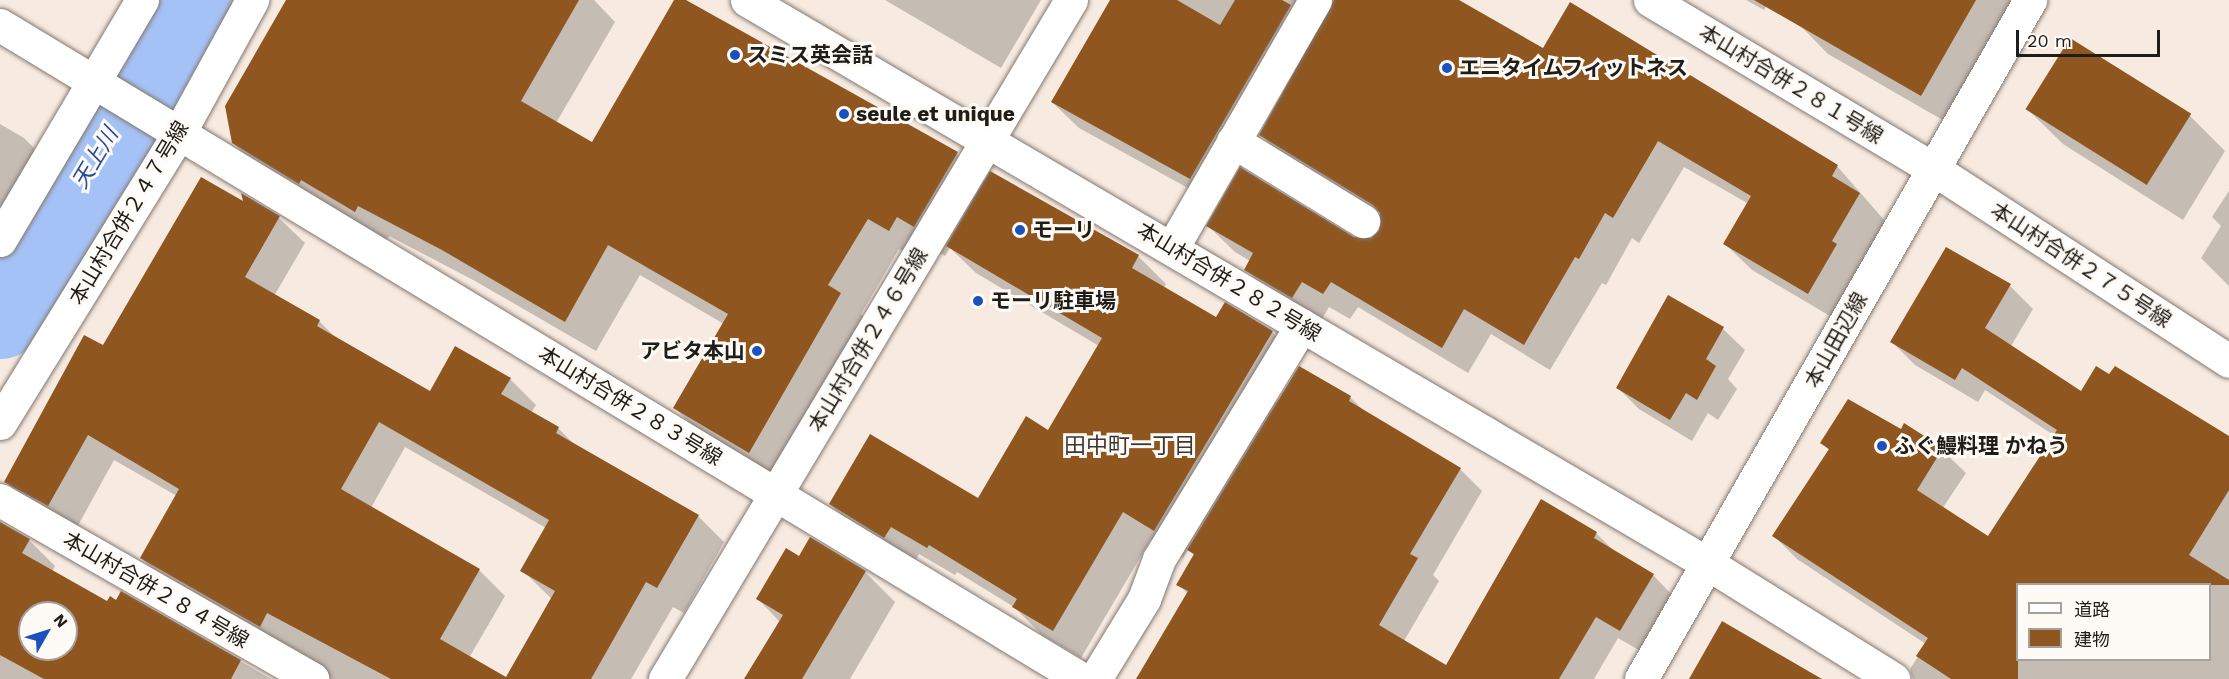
<!DOCTYPE html>
<meta charset="utf-8">
<style>
body{margin:0}
#map{position:relative;width:2229px;height:679px;overflow:hidden;background:#f7ebe1;font-family:"Work Sans","Noto Sans JP",sans-serif}
div>[style]{position:absolute}
.shadow>*{inset:0;background:#0003}
.river>*{height:87px;margin:-43.5px;padding:0 43.5px;transform-origin:43.5px;border-radius:43.5px;background:#a5c2f6}
.building>*{inset:0;background:#8f5620;transform-origin:0 0}
.roads{filter:drop-shadow(0 0 2px #837870) drop-shadow(0 0 2px #837870)}
.minor>*{height:33px;margin:-16.5px;padding:0 16.5px;transform-origin:16.5px;border-radius:16.5px;background:#fff}
.dots>*{width:16px;height:16px;translate:-50% -50%;box-sizing:border-box;border:3px solid #fefaf6;border-radius:50%}
span{translate:-50% -50%;white-space:nowrap;text-align:center;line-height:1.15;-webkit-text-stroke:6px #fefaf6;paint-order:stroke}
.poi-label{font-size:21px;color:#201c18;font-weight:700}
.left{translate:0 -50%;text-align:left}
.right{translate:-100% -50%;text-align:right}
.street-label{font-size:21px;color:#201c18}
.water-label{font-size:22px;color:#254c97;font-style:italic}
.neighbourhood-label{font-size:22px;color:#3f362f}
.legend{position:absolute;left:2016px;top:583px;width:195px;height:78px;box-sizing:border-box;background:#fefaf6;border:2px solid #a5a19d;margin:0;padding:8px 10px;list-style:none;font-size:18px;color:#201c18}
.legend li{display:flex;align-items:center;gap:12px;height:30px}
.legend b{width:30px;border:2px solid #a5a19d}
.north{position:absolute;left:18px;top:601px;width:60px;height:60px;box-sizing:border-box;background:#fefaf6;border:2px solid #a5a19d;border-radius:50%;rotate:51deg;font-size:16px;font-weight:700;line-height:24px;text-align:center;color:#201c18}
.north::after{content:'';display:block;margin:auto;width:21px;height:27px;background:#1a51bd;clip-path:polygon(50% 0,100% 100%,50% 72%,0 100%)}
.scale{position:absolute;left:2016px;top:30px;width:144px;height:27px;box-sizing:border-box;border:3px solid #201c18;border-top:0;padding-left:8px;font-size:18px;line-height:21px;white-space:nowrap;color:#201c18;-webkit-text-stroke:4px #fefaf6;paint-order:stroke}
</style>
<div id="map">
<div class="shadow">
<div style="clip-path:polygon(288px 0,594px 0,615px 22px,556px 123px,593px 144px,676px 0,683px 0,957px 154px,986px 182px,991px 173px,1138px 256px,1166px 284px,1164px 288px,1217px 320px,1272px 332px,1300px 360px,1276px 401px,1350px 397px,1366px 413px,1460px 469px,1482px 491px,1433px 575px,1439px 581px,1404px 641px,1447px 667px,1596px 533px,1616px 553px,1653px 575px,1674px 597px,1642px 652px,1618px 638px,1594px 679px,1137px 679px,1188px 594px,1178px 584px,1195px 556px,1188px 549px,1183px 558px,1151px 539px,1081px 658px,1042px 635px,1014px 607px,957px 572px,955px 575px,919px 554px,913px 565px,859px 532px,830px 504px,978px 500px,1049px 432px,1099px 346px,976px 273px,950px 248px,945px 256px,928px 246px,920px 261px,899px 249px,861px 314px,871px 325px,781px 483px,706px 439px,675px 408px,724px 324px,640px 275px,596px 351px,475px 281px,389px 236px,386px 242px,265px 174px,233px 143px)"></div>
<div style="clip-path:polygon(885px 0,1041px 0,1001px 68px)"></div>
<div style="clip-path:polygon(1112px 0,1456px 0,1544px 50px,1837px 166px,1885px 221px,1835px 319px,1752px 270px,1725px 244px,1749px 204px,1684px 167px,1639px 243px,1632px 238px,1606px 285px,1602px 283px,1550px 370px,1491px 334px,1468px 373px,1358px 307px,1350px 319px,1329px 307px,1319px 324px,1272px 296px,1246px 269px,1250px 261px,1235px 252px,1208px 226px,1353px 239px,1372px 239px,1381px 231px,1381px 219px,1287px 161px,1261px 135px,1325px 17px,1217px 204px,1079px 128px,1052px 102px)"></div>
<div style="clip-path:polygon(1746px 0,1770px 0,1764px 10px)"></div>
<div style="clip-path:polygon(1775px 0,2026px 0,1953px 126px,1828px 54px)"></div>
<div style="clip-path:polygon(2027px 109px,2190px 116px,2225px 151px,2183px 220px,2063px 144px)"></div>
<div style="clip-path:polygon(0 124px,24px 138px,59px 173px,0 272px)"></div>
<div style="clip-path:polygon(2229px 191px,2229px 286px,2201px 258px,2221px 226px,2212px 217px)"></div>
<div style="clip-path:polygon(evenodd,244px 196px,279px 218px,305px 243px,274px 296px,319px 321px,337px 339px,430px 393px,510px 379px,536px 405px,531px 413px,558px 428px,576px 446px,698px 516px,724px 542px,684px 613px,673px 607px,631px 679px,330px 679px,167px 584px,141px 558px,177px 496px,114px 460px,75px 531px,31px 508px,6px 482px,103px 347px,245px 204px,244px 196px,405px 447px,546px 528px,522px 570px,552px 599px,506px 679px,469px 658px,505px 596px,479px 570px,371px 508px,405px 447px)"></div>
<div style="clip-path:polygon(evenodd,2010px 286px,2033px 309px,2011px 346px,2081px 393px,2229px 437px,2229px 679px,1913px 679px,1910px 669px,1926px 644px,1797px 559px,1774px 536px,1829px 450px,1822px 443px,1901px 431px,1905px 425px,1942px 450px,1966px 473px,1942px 509px,1988px 538px,2055px 436px,1985px 390px,1978px 402px,1915px 365px,1892px 342px,2010px 286px,2018px 584px,2210px 584px,2210px 660px,2018px 660px,2018px 584px)"></div>
<div style="clip-path:polygon(1669px 297px,1723px 329px,1745px 350px,1728px 379px,1737px 389px,1718px 420px,1708px 413px,1692px 441px,1639px 409px,1618px 388px)"></div>
<div style="clip-path:polygon(evenodd,0 522px,29px 540px,55px 566px,52px 572px,108px 603px,117px 602px,122px 593px,271px 679px,0 679px,0 522px,30px 613px,66px 613px,66px 649px,30px 649px,30px 613px)"></div>
<div style="clip-path:polygon(799px 558px,865px 572px,895px 602px,850px 679px,746px 679px,780px 622px,758px 599px)"></div>
</div>
<div class="river">
<div style="left:0;top:315px;width:367px;rotate:-59deg"></div>
</div>
<div class="building">
<div style="clip-path:polygon(286px 0,579px 0,521px 101px,592px 142px,674px 0,686px 0,958px 152px,914px 227px,897px 217px,889px 231px,868px 219px,828px 285px,841px 293px,749px 453px,673px 408px,728px 314px,608px 245px,565px 322px,442px 250px,358px 206px,355px 212px,301px 180px,299px 184px,232px 143px,225px 106px)"></div>
<div style="clip-path:polygon(1110px 0,1177px 0,1220px 25px,1235px 0,1282px 0,1291px 5px,1190px 179px,1051px 102px)"></div>
<div style="clip-path:polygon(1334px 0,1459px 0,1543px 48px,1570px 2px,1838px 165px,1832px 176px,1860px 193px,1832px 241px,1837px 244px,1808px 294px,1723px 244px,1751px 196px,1658px 141px,1613px 218px,1605px 213px,1579px 259px,1575px 257px,1524px 345px,1464px 309px,1442px 348px,1331px 282px,1323px 294px,1302px 282px,1292px 298px,1244px 270px,1253px 253px,1206px 226px,1240px 167px,1354px 237px,1371px 238px,1379px 230px,1380px 213px,1373px 205px,1259px 135px)"></div>
<div style="clip-path:polygon(1754px 0,1976px 0,1921px 96px)"></div>
<div style="left:2070px;top:38px;width:143px;height:84px;rotate:32deg"></div>
<div style="clip-path:polygon(990px 171px,1139px 255px,1132px 268px,1216px 317px,1225px 302px,1273px 331px,1154px 531px,1123px 512px,1053px 631px,1012px 607px,1017px 599px,929px 545px,927px 548px,891px 527px,884px 538px,829px 504px,870px 434px,978px 498px,1026px 416px,1048px 430px,1102px 338px,946px 246px)"></div>
<div style="clip-path:polygon(evenodd,201px 177px,243px 201px,241px 193px,280px 216px,245px 277px,320px 320px,317px 326px,430px 391px,455px 346px,511px 378px,501px 394px,559px 427px,556px 433px,699px 515px,657px 588px,646px 582px,591px 679px,391px 679px,267px 613px,260px 627px,140px 558px,179px 489px,88px 435px,48px 506px,4px 482px,84px 335px,103px 345px,201px 177px,379px 422px,549px 520px,520px 571px,555px 591px,506px 677px,440px 639px,480px 569px,341px 489px,379px 422px)"></div>
<div style="clip-path:polygon(1946px 247px,2011px 284px,1985px 328px,2081px 391px,2096px 366px,2109px 374px,2115px 366px,2229px 436px,2229px 490px,2189px 555px,2229px 580px,2229px 585px,2018px 585px,2018px 679px,1951px 679px,1916px 656px,1928px 638px,1772px 536px,1829px 449px,1820px 443px,1848px 399px,1901px 429px,1904px 423px,1943px 448px,1917px 490px,1988px 536px,2057px 430px,1962px 368px,1955px 380px,1890px 342px)"></div>
<div style="clip-path:polygon(1668px 295px,1724px 327px,1706px 359px,1716px 366px,1697px 400px,1686px 393px,1670px 420px,1616px 388px)"></div>
<div style="clip-path:polygon(1299px 366px,1351px 396px,1349px 401px,1461px 468px,1410px 554px,1418px 558px,1379px 625px,1446px 665px,1541px 499px,1597px 532px,1594px 538px,1654px 574px,1620px 631px,1596px 617px,1559px 679px,1136px 679px,1188px 591px,1176px 585px,1194px 554px,1187px 550px)"></div>
<div style="clip-path:polygon(evenodd,0 522px,30px 539px,22px 553px,107px 601px,110px 596px,116px 600px,121px 591px,241px 660px,231px 679px,44px 679px,0 655px,0 522px,30px 613px,66px 613px,66px 649px,30px 649px,30px 613px)"></div>
<div style="clip-path:polygon(810px 537px,866px 571px,802px 679px,744px 679px,783px 615px,756px 599px,786px 548px,799px 556px)"></div>
<div style="clip-path:polygon(1722px 621px,1822px 679px,1689px 679px)"></div>
</div>
<div class="roads">
<div class="minor">
<div style="left:747px;top:0;width:1117px;rotate:30.4deg"></div>
<div style="left:1710px;top:565px;width:216px;rotate:31.9deg"></div>
<div style="left:1650px;top:0;width:328px;rotate:30.8deg"></div>
<div style="left:1932px;top:168px;width:354px;rotate:33deg"></div>
<div style="left:0;top:25px;width:1263px;rotate:31.17deg"></div>
<div style="left:1233px;top:141px;width:153px;rotate:31.6deg"></div>
<div style="left:0;top:240px;width:279px;rotate:-59.4deg"></div>
<div style="left:1172px;top:248px;width:286px;rotate:-60deg"></div>
<div style="left:0;top:423px;width:341px;rotate:-58.3deg"></div>
<div style="left:179px;top:133px;width:152px;rotate:-61.2deg"></div>
<div style="left:0;top:500px;width:360px;rotate:29.8deg"></div>
<div style="left:665px;top:679px;width:791px;rotate:-59.12deg"></div>
<div style="left:1095px;top:679px;width:94px;rotate:-58.5deg"></div>
<div style="left:1144px;top:599px;width:43px;rotate:-69.4deg"></div>
<div style="left:1159px;top:559px;width:274px;rotate:-58.6deg"></div>
<div style="left:1641px;top:679px;width:783px;rotate:-60.19deg"></div>
</div>
</div>
<div class="dots">
<div style="left:735px;top:55px;background:#1a51bd"></div>
<div style="left:1447px;top:68px;background:#1a51bd"></div>
<div style="left:844px;top:114px;background:#1a51bd"></div>
<div style="left:1020px;top:230px;background:#1a51bd"></div>
<div style="left:978px;top:301px;background:#1a51bd"></div>
<div style="left:757px;top:351px;background:#1a51bd"></div>
<div style="left:1882px;top:446px;background:#1a51bd"></div>
</div>
<div class="poi-label">
<span class="left" style="left:747px;top:55px">スミス英会話</span>
<span class="left" style="left:1459px;top:68px">エニタイムフィットネス</span>
<span class="left" style="left:856px;top:114px">seule et unique</span>
<span class="left" style="left:1032px;top:230px">モーリ</span>
<span class="left" style="left:990px;top:301px">モーリ駐車場</span>
<span class="right" style="left:745px;top:351px">アビタ本山</span>
<span class="left" style="left:1894px;top:446px">ふぐ鰻料理 かねう</span>
</div>
<div class="street-label">
<span style="left:1791px;top:84px;rotate:31deg">本山村合併２８１号線</span>
<span style="left:129px;top:213px;rotate:-59deg">本山村合併２４７号線</span>
<span style="left:2081px;top:265px;rotate:33deg">本山村合併２７５号線</span>
<span style="left:1229px;top:282px;rotate:31deg">本山村合併２８２号線</span>
<span style="left:868px;top:340px;rotate:-59deg">本山村合併２４６号線</span>
<span style="left:1836px;top:340px;rotate:-61deg">本山田辺線</span>
<span style="left:630px;top:406px;rotate:31deg">本山村合併２８３号線</span>
<span style="left:156px;top:590px;rotate:30deg">本山村合併２８４号線</span>
</div>
<div class="water-label">
<span style="left:95px;top:158px;rotate:-59deg">天上川</span>
</div>
<div class="neighbourhood-label">
<span style="left:1130px;top:446px">田中町一丁目</span>
</div>
<ul class="legend">
<li><b style="height:8px;background:#fff"></b>道路</li>
<li><b style="height:16px;background:#8f5620"></b>建物</li>
</ul>
<div class="north">N</div>
<div class="scale">20 m</div>
</div>
